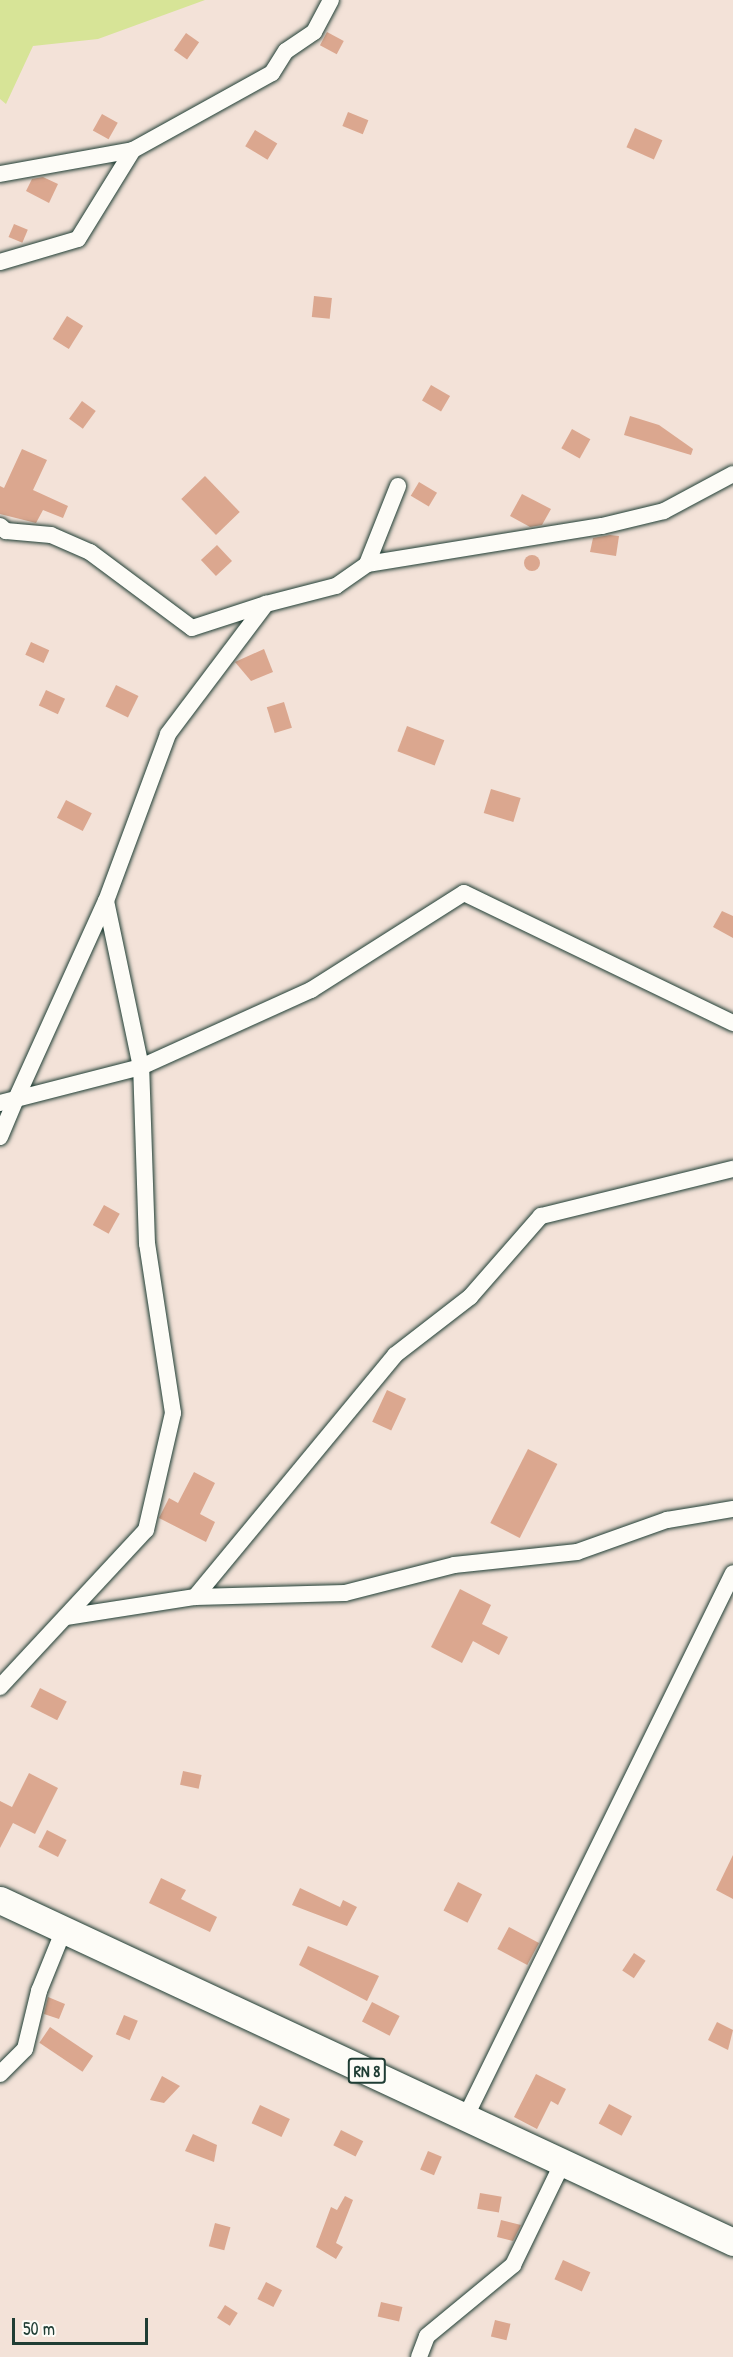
<!DOCTYPE html>
<style>
body{margin:0}
#map{position:relative;width:733px;height:2357px;overflow:hidden;background:#f3e2d8;font-family:"Patrick Hand",sans-serif}
div>[style]{position:absolute}
.green>*{inset:0;background:#d7e497}
.building>*{inset:0;background:#dba78f;transform-origin:0 0}
.round{border-radius:50%}
.roads{filter:drop-shadow(0 0 2px #1f3d34) drop-shadow(0 0 2px #1f3d34)}
.minor>*{height:16px;margin:-8px;padding:0 8px;transform-origin:8px;border-radius:8px;background:#fdfcf7}
.primary>*{height:27px;margin:-13.5px;padding:0 13.5px;transform-origin:13.5px;border-radius:13.5px;background:#fdfcf7}
span{translate:-50% -50%;white-space:nowrap;text-align:center;line-height:1.15;-webkit-text-stroke:5px #fdfcf7;paint-order:stroke}
.shield-label span{padding:2px 4px;background:#fdfcf7;border:2px solid;border-radius:4px;-webkit-text-stroke-width:0}
.shield-label{font-size:16px;color:#1f3d34;font-weight:700}
.scale{position:absolute;left:12px;top:2318px;width:136px;height:27px;box-sizing:border-box;border:3px solid #1f3d34;border-top:0;padding-left:8px;font-size:18px;line-height:21px;white-space:nowrap;color:#1f3d34;-webkit-text-stroke:4px #fdfcf7;paint-order:stroke}
</style>
<div id="map">
<div class="green">
<div style="clip-path:polygon(0 0,205px 0,98px 39px,33px 46px,6px 104px,0 99px)"></div>
</div>
<div class="building">
<div style="left:327px;top:32px;width:19px;height:15px;rotate:28deg"></div>
<div style="left:186px;top:33px;width:16px;height:21px;rotate:35deg"></div>
<div style="left:348px;top:112px;width:22px;height:15px;rotate:22deg"></div>
<div style="left:102px;top:114px;width:18px;height:19px;rotate:29deg"></div>
<div style="left:635px;top:128px;width:30px;height:21px;rotate:24deg"></div>
<div style="left:255px;top:130px;width:26px;height:19px;rotate:31deg"></div>
<div style="clip-path:polygon(43px 177px,58px 184px,49px 203px,26px 191px,32px 179px)"></div>
<div style="left:14px;top:224px;width:15px;height:14px;rotate:23deg"></div>
<div style="left:314px;top:296px;width:18px;height:21px;rotate:6deg"></div>
<div style="left:67px;top:316px;width:19px;height:27px;rotate:32deg"></div>
<div style="left:431px;top:385px;width:22px;height:18px;rotate:30deg"></div>
<div style="left:82px;top:401px;width:17px;height:22px;rotate:36deg"></div>
<div style="clip-path:polygon(630px 416px,659px 425px,693px 449px,691px 455px,624px 435px)"></div>
<div style="left:572px;top:429px;width:21px;height:22px;rotate:29deg"></div>
<div style="clip-path:polygon(22px 449px,47px 460px,33px 490px,68px 506px,63px 518px,43px 510px,36px 523px,0 514px,0 486px,4px 488px)"></div>
<div style="left:205px;top:476px;width:50px;height:33px;rotate:46deg"></div>
<div style="left:419px;top:482px;width:21px;height:16px;rotate:31deg"></div>
<div style="clip-path:polygon(522px 494px,551px 509px,542px 525px,530px 527px,510px 516px)"></div>
<div style="clip-path:polygon(610px 535px,619px 536px,616px 556px,590px 552px,593px 538px)"></div>
<div style="left:217px;top:545px;width:22px;height:22px;rotate:47deg"></div>
<div class="round" style="left:524px;top:555px;width:16px;height:16px"></div>
<div style="left:31px;top:642px;width:20px;height:14px;rotate:24deg"></div>
<div style="clip-path:polygon(264px 649px,273px 672px,251px 681px,235px 662px)"></div>
<div style="left:116px;top:685px;width:25px;height:24px;rotate:26deg"></div>
<div style="left:46px;top:690px;width:21px;height:17px;rotate:25deg"></div>
<div style="left:284px;top:702px;width:27px;height:18px;rotate:73deg"></div>
<div style="left:407px;top:726px;width:40px;height:27px;rotate:21deg"></div>
<div style="left:491px;top:789px;width:31px;height:25px;rotate:17deg"></div>
<div style="left:66px;top:800px;width:29px;height:20px;rotate:27deg"></div>
<div style="clip-path:polygon(722px 911px,733px 916px,733px 938px,713px 927px)"></div>
<div style="left:104px;top:1205px;width:18px;height:23px;rotate:29deg"></div>
<div style="left:387px;top:1390px;width:21px;height:35px;rotate:25deg"></div>
<div style="left:528px;top:1449px;width:33px;height:83px;rotate:27deg"></div>
<div style="clip-path:polygon(194px 1472px,215px 1483px,200px 1514px,215px 1522px,206px 1542px,159px 1518px,169px 1498px,178px 1503px)"></div>
<div style="clip-path:polygon(460px 1589px,491px 1605px,482px 1624px,508px 1637px,499px 1655px,473px 1641px,462px 1663px,431px 1647px)"></div>
<div style="left:40px;top:1688px;width:30px;height:21px;rotate:27deg"></div>
<div style="left:183px;top:1771px;width:19px;height:14px;rotate:12deg"></div>
<div style="clip-path:polygon(29px 1773px,58px 1788px,35px 1834px,13px 1823px,0 1848px,0 1801px,12px 1807px)"></div>
<div style="left:47px;top:1830px;width:22px;height:19px;rotate:27deg"></div>
<div style="clip-path:polygon(733px 1855px,733px 1899px,716px 1890px)"></div>
<div style="clip-path:polygon(161px 1878px,186px 1890px,181px 1899px,217px 1917px,210px 1932px,149px 1903px)"></div>
<div style="left:458px;top:1882px;width:27px;height:32px;rotate:27deg"></div>
<div style="clip-path:polygon(300px 1888px,340px 1907px,343px 1900px,357px 1907px,347px 1926px,292px 1905px)"></div>
<div style="left:509px;top:1927px;width:34px;height:25px;rotate:28deg"></div>
<div style="clip-path:polygon(308px 1946px,379px 1976px,367px 2001px,299px 1965px)"></div>
<div style="left:634px;top:1953px;width:14px;height:21px;rotate:34deg"></div>
<div style="clip-path:polygon(48px 1997px,65px 2004px,59px 2019px,44px 2014px)"></div>
<div style="left:372px;top:2002px;width:31px;height:22px;rotate:27deg"></div>
<div style="left:124px;top:2015px;width:15px;height:21px;rotate:23deg"></div>
<div style="clip-path:polygon(717px 2022px,733px 2030px,728px 2050px,708px 2040px)"></div>
<div style="left:50px;top:2027px;width:52px;height:19px;rotate:34deg"></div>
<div style="clip-path:polygon(536px 2074px,566px 2089px,558px 2105px,551px 2101px,537px 2129px,514px 2117px)"></div>
<div style="clip-path:polygon(162px 2076px,180px 2086px,164px 2103px,150px 2100px)"></div>
<div style="left:609px;top:2104px;width:26px;height:22px;rotate:28deg"></div>
<div style="left:260px;top:2105px;width:33px;height:20px;rotate:25deg"></div>
<div style="left:341px;top:2130px;width:25px;height:17px;rotate:27deg"></div>
<div style="clip-path:polygon(193px 2134px,217px 2145px,214px 2162px,185px 2151px)"></div>
<div style="left:428px;top:2151px;width:15px;height:20px;rotate:23deg"></div>
<div style="left:480px;top:2193px;width:22px;height:16px;rotate:10deg"></div>
<div style="clip-path:polygon(345px 2196px,353px 2200px,336px 2243px,343px 2247px,336px 2259px,316px 2247px,331px 2207px,337px 2210px)"></div>
<div style="clip-path:polygon(501px 2220px,521px 2225px,513px 2241px,497px 2237px)"></div>
<div style="left:215px;top:2223px;width:16px;height:24px;rotate:15deg"></div>
<div style="left:563px;top:2260px;width:30px;height:21px;rotate:24deg"></div>
<div style="left:266px;top:2282px;width:18px;height:19px;rotate:27deg"></div>
<div style="left:381px;top:2302px;width:22px;height:15px;rotate:13deg"></div>
<div style="left:225px;top:2305px;width:15px;height:15px;rotate:32deg"></div>
<div style="left:495px;top:2320px;width:16px;height:17px;rotate:14deg"></div>
</div>
<div class="roads">
<div class="minor">
<div style="left:0;top:174px;width:135px;rotate:-10.2deg"></div>
<div style="left:0;top:262px;width:81px;rotate:-16.4deg"></div>
<div style="left:78px;top:239px;width:105px;rotate:-58.3deg"></div>
<div style="left:133px;top:150px;width:159px;rotate:-29deg"></div>
<div style="left:272px;top:73px;width:26px;rotate:-58deg"></div>
<div style="left:286px;top:51px;width:34px;rotate:-34deg"></div>
<div style="left:314px;top:32px;width:36px;rotate:-62deg"></div>
<div style="left:0;top:526px;width:8px;rotate:40deg"></div>
<div style="left:6px;top:531px;width:45px;rotate:5.1deg"></div>
<div style="left:51px;top:535px;width:43px;rotate:23.6deg"></div>
<div style="left:90px;top:552px;width:127px;rotate:36.7deg"></div>
<div style="left:192px;top:628px;width:78px;rotate:-18deg"></div>
<div style="left:367px;top:564px;width:238px;rotate:-9.2deg"></div>
<div style="left:602px;top:526px;width:64px;rotate:-13.6deg"></div>
<div style="left:664px;top:511px;width:78px;rotate:-28.2deg"></div>
<div style="left:0;top:1103px;width:16px;rotate:-14deg"></div>
<div style="left:16px;top:1099px;width:217px;rotate:-65.6deg"></div>
<div style="left:0;top:1137px;width:41px;rotate:-67.2deg"></div>
<div style="left:16px;top:1099px;width:129px;rotate:-14.4deg"></div>
<div style="left:141px;top:1067px;width:187px;rotate:-24.4deg"></div>
<div style="left:311px;top:990px;width:181px;rotate:-32.4deg"></div>
<div style="left:464px;top:893px;width:299px;rotate:25.8deg"></div>
<div style="left:195px;top:1597px;width:314px;rotate:-50.4deg"></div>
<div style="left:395px;top:1355px;width:95px;rotate:-37.7deg"></div>
<div style="left:470px;top:1297px;width:108px;rotate:-48.8deg"></div>
<div style="left:541px;top:1216px;width:198px;rotate:-13.8deg"></div>
<div style="left:66px;top:1617px;width:131px;rotate:-8.8deg"></div>
<div style="left:195px;top:1597px;width:150px;rotate:-1.5deg"></div>
<div style="left:345px;top:1593px;width:113px;rotate:-14.4deg"></div>
<div style="left:454px;top:1565px;width:124px;rotate:-6deg"></div>
<div style="left:577px;top:1552px;width:96px;rotate:-19.6deg"></div>
<div style="left:667px;top:1520px;width:67px;rotate:-9.5deg"></div>
<div style="left:0;top:1687px;width:214px;rotate:-47.1deg"></div>
<div style="left:146px;top:1530px;width:120px;rotate:-77deg"></div>
<div style="left:173px;top:1413px;width:171px;rotate:-98.7deg"></div>
<div style="left:147px;top:1244px;width:177px;rotate:-91.9deg"></div>
<div style="left:141px;top:1067px;width:170px;rotate:-101.9deg"></div>
<div style="left:106px;top:901px;width:178px;rotate:-69.6deg"></div>
<div style="left:168px;top:734px;width:163px;rotate:-53deg"></div>
<div style="left:266px;top:604px;width:72px;rotate:-14.4deg"></div>
<div style="left:336px;top:586px;width:38px;rotate:-35deg"></div>
<div style="left:367px;top:564px;width:84px;rotate:-68.3deg"></div>
<div style="left:0;top:2074px;width:35px;rotate:-45deg"></div>
<div style="left:25px;top:2049px;width:60px;rotate:-76.4deg"></div>
<div style="left:39px;top:1991px;width:69px;rotate:-67.9deg"></div>
<div style="left:465px;top:2118px;width:607px;rotate:-63.81deg"></div>
<div style="left:419px;top:2357px;width:22px;rotate:-69deg"></div>
<div style="left:427px;top:2336px;width:112px;rotate:-39.5deg"></div>
<div style="left:513px;top:2265px;width:114px;rotate:-64.1deg"></div>
</div>
<div class="primary">
<div style="left:0;top:1900px;width:809px;rotate:25.01deg"></div>
</div>
</div>
<div class="shield-label">
<span style="left:367px;top:2071px">RN 8</span>
</div>
<div class="scale">50 m</div>
</div>
